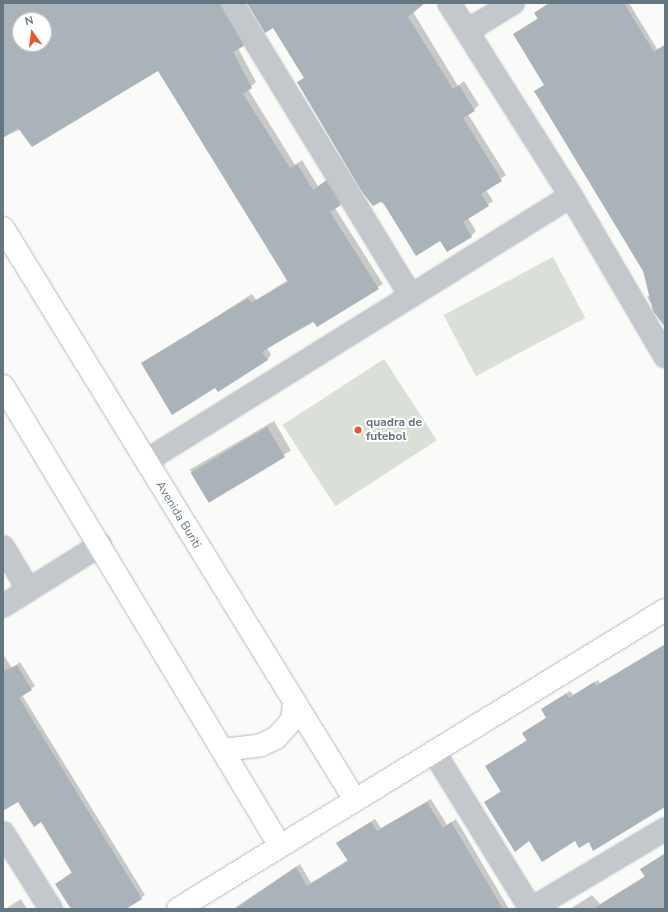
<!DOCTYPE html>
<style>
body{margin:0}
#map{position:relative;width:668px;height:912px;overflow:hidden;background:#fafaf8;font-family:"Nunito Sans",sans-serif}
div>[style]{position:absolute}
.green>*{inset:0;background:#dadfd7;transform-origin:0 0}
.shadow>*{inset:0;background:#0003;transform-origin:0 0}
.building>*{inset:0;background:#aab3b9;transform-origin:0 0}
.roads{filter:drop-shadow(0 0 1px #b3babf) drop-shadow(0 0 1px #b3babf)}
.street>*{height:22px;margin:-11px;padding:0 11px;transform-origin:11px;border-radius:11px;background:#c3c8cc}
.secondary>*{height:22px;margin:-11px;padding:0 11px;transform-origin:11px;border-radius:11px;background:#fff}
.dots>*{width:11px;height:11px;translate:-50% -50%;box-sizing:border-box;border:2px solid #fff;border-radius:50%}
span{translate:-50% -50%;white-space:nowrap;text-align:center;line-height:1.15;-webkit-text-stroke:4px #fff;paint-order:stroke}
.poi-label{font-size:12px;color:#657683;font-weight:700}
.left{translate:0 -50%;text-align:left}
.street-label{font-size:12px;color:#657683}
.frame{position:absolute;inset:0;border:4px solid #657683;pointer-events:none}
.north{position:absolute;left:12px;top:12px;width:40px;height:40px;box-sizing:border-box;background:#fff;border:1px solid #c1c8cd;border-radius:50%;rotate:346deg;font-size:11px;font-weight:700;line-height:16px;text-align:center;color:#657683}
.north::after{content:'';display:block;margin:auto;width:14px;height:18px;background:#e4572e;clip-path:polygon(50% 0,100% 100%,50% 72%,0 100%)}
</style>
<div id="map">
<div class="green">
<div style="left:553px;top:257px;width:69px;height:124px;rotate:62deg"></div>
<div style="left:384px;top:359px;width:97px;height:121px;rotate:57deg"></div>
</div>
<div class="shadow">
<div style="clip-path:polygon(evenodd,3px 3px,226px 3px,247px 41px,238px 48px,256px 82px,248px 89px,295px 165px,302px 160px,318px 186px,331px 177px,345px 200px,335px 208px,383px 284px,267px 348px,271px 355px,267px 360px,215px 387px,142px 364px,252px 294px,256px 300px,288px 280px,159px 70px,3px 137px,3px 3px,20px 20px,44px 20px,44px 44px,20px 44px,20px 20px)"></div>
<div style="clip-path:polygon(248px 3px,423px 3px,413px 12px,458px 86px,464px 81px,479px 105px,468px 114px,506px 175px,486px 190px,493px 201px,468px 218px,476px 231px,471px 236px,441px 239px,362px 191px,299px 83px,305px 77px,274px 27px)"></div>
<div style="clip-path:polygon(549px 3px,629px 3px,657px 49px,665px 45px,665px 326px,647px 297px,650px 295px,644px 271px,549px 83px,514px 34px,538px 18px,535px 13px)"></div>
<div style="left:274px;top:421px;width:34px;height:97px;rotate:60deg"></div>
<div style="clip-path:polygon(665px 644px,665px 806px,590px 841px,530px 839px,485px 802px,501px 791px,486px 766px,527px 740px,523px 733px,547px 717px,546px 706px,570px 691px,573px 695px,598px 680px,600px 683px)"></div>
<div style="clip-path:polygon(3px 654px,12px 668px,20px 662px,35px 686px,22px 695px,145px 895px,124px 909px,71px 909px,56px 884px,72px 872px,41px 821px,19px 801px,3px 798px)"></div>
<div style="clip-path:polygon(431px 799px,447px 825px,456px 819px,509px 909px,233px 909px,300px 864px,311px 883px,348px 860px,337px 843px,341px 840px,375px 819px,381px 828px)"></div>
<div style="clip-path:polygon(665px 853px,665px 909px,570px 909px,592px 895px,600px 904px,645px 876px,641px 869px)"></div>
<div style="clip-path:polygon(21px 899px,27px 909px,5px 909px)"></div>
</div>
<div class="building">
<div style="clip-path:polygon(evenodd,3px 3px,220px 3px,244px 46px,233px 52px,252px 88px,243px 94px,290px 168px,297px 164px,313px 190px,326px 181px,341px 205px,330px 212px,379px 289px,317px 327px,313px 321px,262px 352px,268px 360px,218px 392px,215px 388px,172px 415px,141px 363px,248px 298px,251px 303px,288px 282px,158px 71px,32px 147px,18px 128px,3px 138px,3px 3px,20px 20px,44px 20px,44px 44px,20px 44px,20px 20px)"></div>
<div style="clip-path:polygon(247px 3px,425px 3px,408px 17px,453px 89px,459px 85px,475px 111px,463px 118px,502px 181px,481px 194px,489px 206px,463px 222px,472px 237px,447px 252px,440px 241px,416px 256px,382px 201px,373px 206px,362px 192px,297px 82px,304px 78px,273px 28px,265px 33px)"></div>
<div style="clip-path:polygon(549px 3px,624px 3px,654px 52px,665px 45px,665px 327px,653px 311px,643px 271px,534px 91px,544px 85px,513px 34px,538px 19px,534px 13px)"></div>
<div style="left:267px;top:427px;width:35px;height:89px;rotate:59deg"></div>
<div style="clip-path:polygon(665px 645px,665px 807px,593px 851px,589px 842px,579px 848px,575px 841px,542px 862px,529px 841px,515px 852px,484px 802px,501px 792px,485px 766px,527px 741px,522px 733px,546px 718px,541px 709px,566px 694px,569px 698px,594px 682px,596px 686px)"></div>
<div style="clip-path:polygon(17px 665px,32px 690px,19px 698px,142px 899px,126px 909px,71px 909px,55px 884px,72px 873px,41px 822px,34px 827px,18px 802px,3px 811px,3px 671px)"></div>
<div style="clip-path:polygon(427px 802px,443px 828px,451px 822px,503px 909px,235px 909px,296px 867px,307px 886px,348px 861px,336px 843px,371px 822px,377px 831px)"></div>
<div style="clip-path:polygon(665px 854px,665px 909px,593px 909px,645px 877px,640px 869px)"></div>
</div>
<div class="roads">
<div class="street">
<div style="left:232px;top:3px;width:342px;rotate:58.6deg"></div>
<div style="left:449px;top:3px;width:228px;rotate:57.7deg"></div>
<div style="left:571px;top:196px;width:186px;rotate:59.6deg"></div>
<div style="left:467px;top:31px;width:54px;rotate:-31.3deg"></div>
<div style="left:146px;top:461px;width:501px;rotate:-31.94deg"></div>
<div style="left:3px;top:547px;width:49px;rotate:59.2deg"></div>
<div style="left:3px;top:606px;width:115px;rotate:-32.2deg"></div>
<div style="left:434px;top:752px;width:185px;rotate:58.3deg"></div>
<div style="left:3px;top:833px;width:90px;rotate:57.7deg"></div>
<div style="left:531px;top:909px;width:156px;rotate:-30.8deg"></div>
</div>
<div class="secondary">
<div style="left:3px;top:228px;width:672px;rotate:58.39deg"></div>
<div style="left:3px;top:386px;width:537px;rotate:58.94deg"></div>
<div style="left:223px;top:750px;width:38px;rotate:-7deg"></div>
<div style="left:261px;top:745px;width:17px;rotate:-25deg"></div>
<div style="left:276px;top:738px;width:24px;rotate:-48deg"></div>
<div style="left:292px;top:720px;width:17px;rotate:-83deg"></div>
<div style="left:178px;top:909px;width:571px;rotate:-31.55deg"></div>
</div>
</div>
<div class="dots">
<div style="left:358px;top:430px;background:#e4572e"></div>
</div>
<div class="poi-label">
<span class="left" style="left:366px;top:430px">quadra de<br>futebol</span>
</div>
<div class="street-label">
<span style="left:178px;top:515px;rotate:59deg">Avenida Buriti</span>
</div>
<div class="frame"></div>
<div class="north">N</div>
</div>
